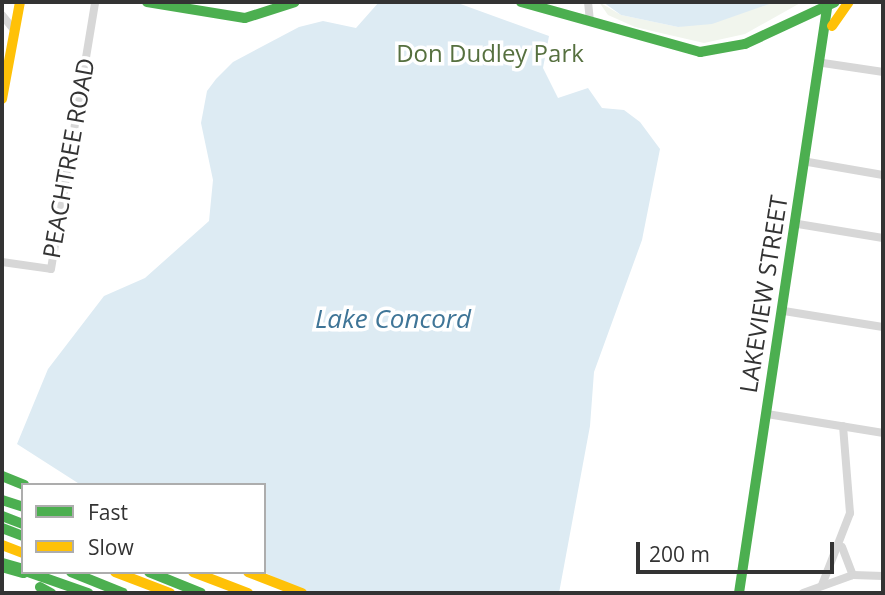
<!DOCTYPE html>
<style>
body{margin:0}
#map{position:relative;width:885px;height:595px;overflow:hidden;background:#fff;font-family:"Open Sans",sans-serif}
div>[style]{position:absolute}
.green>*{inset:0;background:#f1f5ed}
.water>*{inset:0;background:#ddebf3}
.street>*{height:8px;margin:-4px;padding:0 4px;transform-origin:4px;border-radius:4px;background:#d7d7d7}
.fast>*{height:10px;margin:-5px;padding:0 5px;transform-origin:5px;border-radius:5px;background:#4caf50}
.slow>*{height:10px;margin:-5px;padding:0 5px;transform-origin:5px;border-radius:5px;background:#ffc107}
.fast-bridge>*{height:14px;margin:-7px;padding:0 7px;transform-origin:7px;border-radius:7px;background:#4caf50}
span{translate:-50% -50%;white-space:nowrap;text-align:center;line-height:1.15;-webkit-text-stroke:7px #fff;paint-order:stroke}
.park-label{font-size:24px;color:#56703f}
.street-label{font-size:24px;color:#333}
.water-label{font-size:26px;color:#3f7597;font-style:italic}
.frame{position:absolute;inset:0;border:4px solid #333;pointer-events:none}
.legend{position:absolute;left:21px;top:483px;width:245px;height:91px;box-sizing:border-box;background:#fff;border:2px solid #adadad;margin:0;padding:9px 12px;list-style:none;font-size:21px;color:#333}
.legend li{display:flex;align-items:center;gap:14px;height:35px}
.legend b{width:35px;border:2px solid #adadad}
.scale{position:absolute;left:636px;top:542px;width:198px;height:32px;box-sizing:border-box;border:4px solid #333;border-top:0;padding-left:9px;font-size:21px;line-height:24px;white-space:nowrap;color:#333;-webkit-text-stroke:5px #fff;paint-order:stroke}
</style>
<div id="map">
<div class="green">
<div style="clip-path:polygon(599px 2px,621px 15px,678px 27px,775px 2px,802px 2px,745px 34px,704px 43px,635px 27px,608px 15px)"></div>
</div>
<div class="water">
<div style="clip-path:polygon(379px 2px,455px 2px,549px 36px,543px 68px,558px 98px,588px 88px,602px 108px,624px 110px,640px 122px,660px 149px,642px 240px,594px 372px,590px 426px,559px 593px,306px 593px,264px 572px,264px 485px,81px 485px,17px 444px,48px 369px,104px 296px,145px 278px,209px 221px,213px 180px,201px 123px,207px 91px,216px 79px,233px 62px,299px 27px,323px 21px,356px 28px)"></div>
<div style="clip-path:polygon(603px 2px,775px 2px,712px 24px,678px 27px,621px 15px)"></div>
</div>
<div class="street">
<div style="left:588px;top:2px;width:18px;rotate:84deg"></div>
<div style="left:2px;top:15px;width:19px;rotate:51deg"></div>
<div style="left:823px;top:63px;width:61px;rotate:8.5deg"></div>
<div style="left:808px;top:162px;width:76px;rotate:9.8deg"></div>
<div style="left:798px;top:224px;width:86px;rotate:9.4deg"></div>
<div style="left:2px;top:262px;width:49px;rotate:8.1deg"></div>
<div style="left:51px;top:269px;width:271px;rotate:-80.6deg"></div>
<div style="left:784px;top:311px;width:100px;rotate:9.2deg"></div>
<div style="left:767px;top:414px;width:118px;rotate:9.3deg"></div>
<div style="left:842px;top:547px;width:30px;rotate:69deg"></div>
<div style="left:822px;top:585px;width:77px;rotate:-68.7deg"></div>
<div style="left:850px;top:513px;width:87px;rotate:-94.6deg"></div>
<div style="left:803px;top:593px;width:53px;rotate:-19.8deg"></div>
<div style="left:853px;top:575px;width:30px;rotate:2deg"></div>
</div>
<div class="fast">
<div style="left:147px;top:2px;width:99px;rotate:9.3deg"></div>
<div style="left:245px;top:18px;width:52px;rotate:-17.7deg"></div>
<div style="left:521px;top:2px;width:186px;rotate:15.6deg"></div>
<div style="left:700px;top:52px;width:46px;rotate:-10.1deg"></div>
<div style="left:745px;top:44px;width:99px;rotate:-25deg"></div>
<div style="left:2px;top:476px;width:24px;rotate:22deg"></div>
<div style="left:2px;top:500px;width:22px;rotate:18deg"></div>
<div style="left:2px;top:516px;width:22px;rotate:21deg"></div>
<div style="left:2px;top:528px;width:22px;rotate:21deg"></div>
<div style="left:28px;top:572px;width:64px;rotate:19.3deg"></div>
<div style="left:71px;top:572px;width:56px;rotate:22deg"></div>
<div style="left:149px;top:572px;width:56px;rotate:22deg"></div>
<div style="left:40px;top:587px;width:13px;rotate:29deg"></div>
<div style="left:739px;top:593px;width:598px;rotate:-81.44deg"></div>
</div>
<div class="slow">
<div style="left:832px;top:26px;width:29px;rotate:-55deg"></div>
<div style="left:2px;top:99px;width:99px;rotate:-79.5deg"></div>
<div style="left:2px;top:545px;width:22px;rotate:21deg"></div>
<div style="left:115px;top:572px;width:59px;rotate:20.9deg"></div>
<div style="left:193px;top:572px;width:59px;rotate:20.9deg"></div>
<div style="left:248px;top:572px;width:58px;rotate:21.3deg"></div>
</div>
<div class="fast-bridge">
<div style="left:2px;top:565px;width:22px;rotate:16deg"></div>
</div>
<div class="park-label">
<span style="left:490px;top:53px">Don Dudley Park</span>
</div>
<div class="street-label">
<span style="left:68px;top:158px;rotate:-80deg">PEACHTREE ROAD</span>
<span style="left:763px;top:294px;rotate:-81deg">LAKEVIEW STREET</span>
</div>
<div class="water-label">
<span style="left:393px;top:319px">Lake Concord</span>
</div>
<div class="frame"></div>
<ul class="legend">
<li><b style="height:9px;background:#4caf50"></b>Fast</li>
<li><b style="height:9px;background:#ffc107"></b>Slow</li>
</ul>
<div class="scale">200 m</div>
</div>
